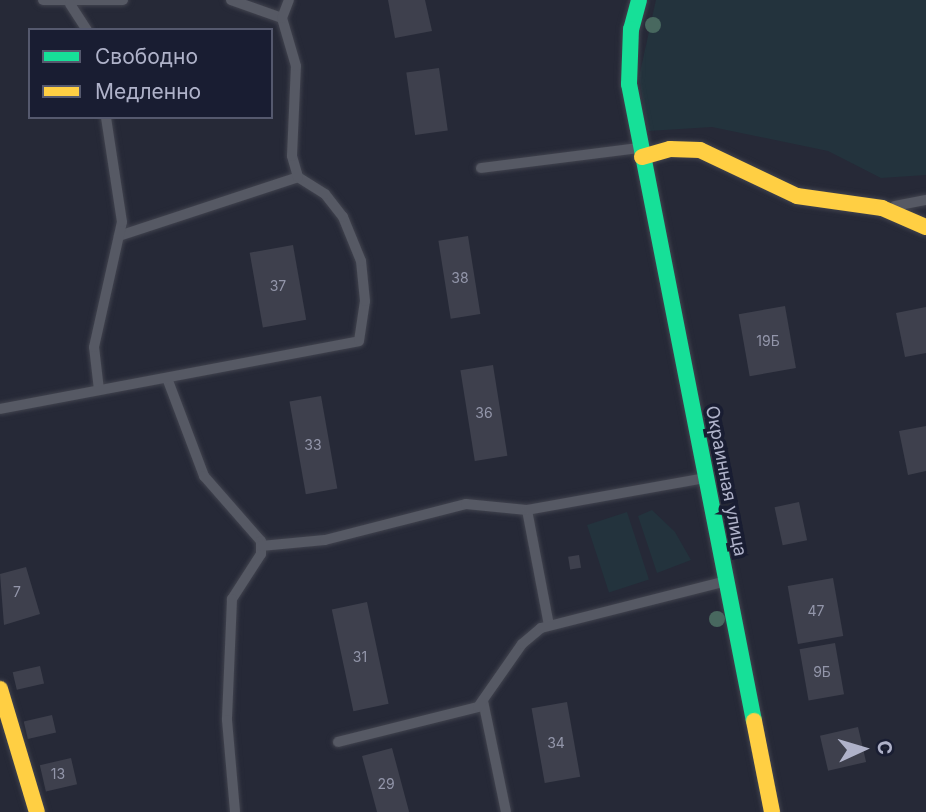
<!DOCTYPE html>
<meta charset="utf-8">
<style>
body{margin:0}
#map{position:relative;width:926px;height:812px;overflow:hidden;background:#262937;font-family:Inter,sans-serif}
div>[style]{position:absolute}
.green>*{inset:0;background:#23333d;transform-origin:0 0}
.building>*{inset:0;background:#3e404d;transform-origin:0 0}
.roads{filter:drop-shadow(0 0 2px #41434e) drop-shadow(0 0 2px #41434e)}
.lane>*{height:10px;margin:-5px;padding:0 5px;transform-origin:5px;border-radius:5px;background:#565964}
.fast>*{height:16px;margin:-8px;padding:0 8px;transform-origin:8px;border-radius:8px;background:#16e098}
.slow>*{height:16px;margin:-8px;padding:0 8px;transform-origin:8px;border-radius:8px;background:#ffcf43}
.trees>*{width:16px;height:16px;margin:-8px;border-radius:50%;background:#48685f}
span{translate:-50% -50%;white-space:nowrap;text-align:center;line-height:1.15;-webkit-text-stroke:7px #191d32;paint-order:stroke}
.number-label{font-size:14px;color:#9396aa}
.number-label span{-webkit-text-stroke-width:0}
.street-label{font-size:18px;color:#afb2c9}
.legend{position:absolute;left:28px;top:28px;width:245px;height:91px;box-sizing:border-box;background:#191d32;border:2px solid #55596e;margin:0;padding:9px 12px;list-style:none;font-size:21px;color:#afb2c9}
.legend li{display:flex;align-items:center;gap:14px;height:35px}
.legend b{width:35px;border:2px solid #55596e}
.north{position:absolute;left:828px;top:714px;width:70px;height:70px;-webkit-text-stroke:5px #191d32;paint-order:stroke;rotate:86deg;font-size:19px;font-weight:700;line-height:28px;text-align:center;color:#afb2c9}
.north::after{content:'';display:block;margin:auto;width:24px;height:32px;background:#afb2c9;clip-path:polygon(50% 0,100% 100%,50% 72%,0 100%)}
</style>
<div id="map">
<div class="green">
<div style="clip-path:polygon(656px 0,926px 0,926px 175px,881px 178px,828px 151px,712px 127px,648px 131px,639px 77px)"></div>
<div style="clip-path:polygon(652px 510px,675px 532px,691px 560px,657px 573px,638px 516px)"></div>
<div style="left:627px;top:512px;width:71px;height:42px;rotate:72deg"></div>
</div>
<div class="building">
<div style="clip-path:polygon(388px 0,425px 0,432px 31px,395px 38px)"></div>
<div style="left:439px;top:68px;width:63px;height:33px;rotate:82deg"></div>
<div style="left:468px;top:236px;width:79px;height:30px;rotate:81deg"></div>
<div style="left:293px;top:245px;width:76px;height:44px;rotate:80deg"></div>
<div style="left:785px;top:306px;width:63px;height:47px;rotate:80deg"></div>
<div style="clip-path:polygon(926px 307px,926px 353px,905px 357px,896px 313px)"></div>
<div style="left:493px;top:365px;width:92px;height:33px;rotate:81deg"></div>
<div style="left:321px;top:396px;width:94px;height:32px;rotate:80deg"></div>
<div style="clip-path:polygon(926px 426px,926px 471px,908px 475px,899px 431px)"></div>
<div style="left:799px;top:502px;width:39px;height:25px;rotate:78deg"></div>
<div style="left:579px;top:555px;width:13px;height:11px;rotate:81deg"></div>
<div style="clip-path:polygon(26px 567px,40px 614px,4px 625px,0 574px)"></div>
<div style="left:833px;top:578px;width:59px;height:46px;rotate:80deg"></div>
<div style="left:367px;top:602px;width:104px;height:36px;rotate:78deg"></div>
<div style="left:835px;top:643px;width:52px;height:36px;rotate:80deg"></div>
<div style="left:40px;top:666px;width:18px;height:28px;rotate:77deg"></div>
<div style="left:567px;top:702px;width:76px;height:36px;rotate:80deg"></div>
<div style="left:52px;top:715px;width:18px;height:29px;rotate:77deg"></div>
<div style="left:858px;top:727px;width:36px;height:39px;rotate:77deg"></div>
<div style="left:392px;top:748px;width:66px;height:31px;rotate:75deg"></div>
<div style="left:71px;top:758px;width:27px;height:32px;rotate:77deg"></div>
</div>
<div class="roads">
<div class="lane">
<div style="left:43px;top:0;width:80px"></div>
<div style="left:231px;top:0;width:54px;rotate:19.4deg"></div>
<div style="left:70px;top:4px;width:31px;rotate:57deg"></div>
<div style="left:481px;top:168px;width:160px;rotate:-7.2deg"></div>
<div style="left:895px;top:206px;width:32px;rotate:-11deg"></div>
<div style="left:119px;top:236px;width:188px;rotate:-18.2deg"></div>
<div style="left:167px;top:378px;width:105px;rotate:69.3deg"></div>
<div style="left:204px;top:476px;width:86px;rotate:48.8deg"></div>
<div style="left:261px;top:541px;width:13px;rotate:90deg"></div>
<div style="left:261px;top:554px;width:54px;rotate:122.8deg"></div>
<div style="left:232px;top:599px;width:121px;rotate:92.4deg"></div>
<div style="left:227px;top:720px;width:92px;rotate:85deg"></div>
<div style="left:99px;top:390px;width:43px;rotate:-96.6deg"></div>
<div style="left:94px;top:347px;width:128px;rotate:-77.4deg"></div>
<div style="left:122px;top:222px;width:106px;rotate:-98.7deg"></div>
<div style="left:0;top:409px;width:365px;rotate:-10.7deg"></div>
<div style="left:359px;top:341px;width:40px;rotate:-81.5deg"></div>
<div style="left:365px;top:301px;width:40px;rotate:-95.7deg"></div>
<div style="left:361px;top:261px;width:48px;rotate:-112.2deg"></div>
<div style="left:343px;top:217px;width:29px;rotate:-128deg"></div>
<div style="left:325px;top:194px;width:32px;rotate:-148deg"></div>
<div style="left:298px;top:177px;width:22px;rotate:-106deg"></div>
<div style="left:292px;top:156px;width:90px;rotate:-87.5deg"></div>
<div style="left:296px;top:66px;width:50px;rotate:-106.3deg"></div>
<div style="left:282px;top:18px;width:19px;rotate:-69deg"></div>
<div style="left:527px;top:510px;width:117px;rotate:79.2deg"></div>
<div style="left:261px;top:546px;width:64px;rotate:-5.4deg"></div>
<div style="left:325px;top:540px;width:146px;rotate:-14.3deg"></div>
<div style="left:466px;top:504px;width:61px;rotate:5.6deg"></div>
<div style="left:527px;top:510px;width:181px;rotate:-10.2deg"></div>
<div style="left:483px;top:701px;width:113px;rotate:78.3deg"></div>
<div style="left:338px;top:742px;width:144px;rotate:-14deg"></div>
<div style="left:478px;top:707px;width:77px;rotate:-55.1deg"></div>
<div style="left:522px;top:644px;width:25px;rotate:-40deg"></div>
<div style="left:541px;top:628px;width:188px;rotate:-14.2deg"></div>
</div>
<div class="fast">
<div style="left:639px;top:0;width:30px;rotate:105deg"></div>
<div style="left:631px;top:29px;width:55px;rotate:92.1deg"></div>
<div style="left:629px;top:84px;width:649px;rotate:78.9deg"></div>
</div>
<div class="slow">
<div style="left:642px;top:157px;width:29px;rotate:-16deg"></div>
<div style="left:670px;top:149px;width:30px;rotate:2deg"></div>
<div style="left:700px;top:150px;width:107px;rotate:25.4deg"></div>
<div style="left:797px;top:196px;width:86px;rotate:8deg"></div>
<div style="left:882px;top:208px;width:48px;rotate:23.4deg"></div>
<div style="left:0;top:689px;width:128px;rotate:73.3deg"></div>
<div style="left:754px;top:721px;width:93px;rotate:78.8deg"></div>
</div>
</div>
<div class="trees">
<div style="left:653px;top:25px"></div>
<div style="left:717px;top:619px"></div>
</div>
<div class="number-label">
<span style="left:460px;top:278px">38</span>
<span style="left:278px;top:286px">37</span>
<span style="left:768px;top:341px">19Б</span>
<span style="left:484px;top:413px">36</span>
<span style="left:313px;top:445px">33</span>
<span style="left:17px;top:592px">7</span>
<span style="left:816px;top:611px">47</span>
<span style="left:360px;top:657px">31</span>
<span style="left:822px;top:672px">9Б</span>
<span style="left:556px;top:743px">34</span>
<span style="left:58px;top:774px">13</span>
<span style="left:386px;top:784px">29</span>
</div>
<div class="street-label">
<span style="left:726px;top:481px;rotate:79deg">Окраинная улица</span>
</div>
<ul class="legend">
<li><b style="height:9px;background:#16e098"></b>Свободно</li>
<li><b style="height:9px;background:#ffcf43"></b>Медленно</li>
</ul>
<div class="north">С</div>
</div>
